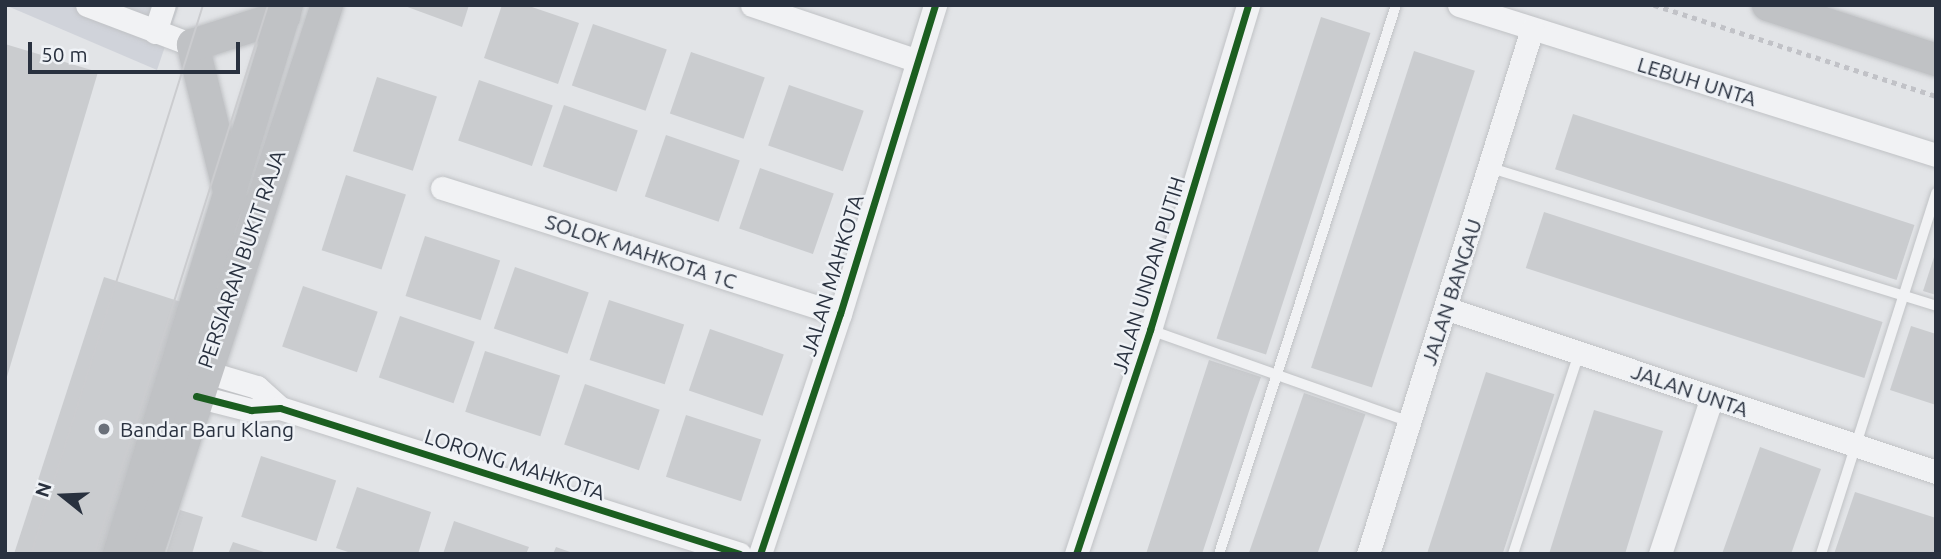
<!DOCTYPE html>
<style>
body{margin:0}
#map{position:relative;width:1941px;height:559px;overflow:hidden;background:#e2e4e7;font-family:Ubuntu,sans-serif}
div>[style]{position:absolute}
.built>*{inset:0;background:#d0d3da}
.building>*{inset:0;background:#cacccf;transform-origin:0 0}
.path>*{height:4.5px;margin-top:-2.25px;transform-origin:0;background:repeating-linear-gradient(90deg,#c1c2c7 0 5px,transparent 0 10px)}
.roads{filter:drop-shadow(0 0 2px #c0c2c5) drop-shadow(0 0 2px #c0c2c5)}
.lane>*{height:10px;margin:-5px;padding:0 5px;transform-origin:5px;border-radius:5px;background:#f1f2f4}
.street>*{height:23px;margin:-11.5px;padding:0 11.5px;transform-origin:11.5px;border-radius:11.5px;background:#f1f2f4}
.secondary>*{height:32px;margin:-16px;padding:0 16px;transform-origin:16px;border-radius:16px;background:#c0c2c5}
.tram>*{height:2px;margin:-1px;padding:0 1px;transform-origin:1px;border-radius:1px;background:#cbcccf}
.cycleway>*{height:7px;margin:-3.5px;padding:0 3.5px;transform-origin:3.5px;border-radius:3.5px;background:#1b5e20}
.dots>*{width:19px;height:19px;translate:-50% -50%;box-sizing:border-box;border:4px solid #eff2f6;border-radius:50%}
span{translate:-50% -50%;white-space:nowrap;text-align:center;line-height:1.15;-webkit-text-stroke:5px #eff2f6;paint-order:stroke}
.street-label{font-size:21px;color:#29313f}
.poi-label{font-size:21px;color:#29313f}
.left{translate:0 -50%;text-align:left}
.frame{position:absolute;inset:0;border:7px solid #29313f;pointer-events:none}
.north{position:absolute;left:28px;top:461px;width:70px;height:70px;-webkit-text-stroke:5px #eff2f6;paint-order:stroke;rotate:288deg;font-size:19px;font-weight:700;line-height:28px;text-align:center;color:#29313f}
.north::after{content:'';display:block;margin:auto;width:24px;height:32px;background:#29313f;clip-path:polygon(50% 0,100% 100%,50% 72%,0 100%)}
.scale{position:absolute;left:28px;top:42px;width:212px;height:32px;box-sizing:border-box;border:4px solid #29313f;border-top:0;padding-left:9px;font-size:21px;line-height:24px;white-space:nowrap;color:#29313f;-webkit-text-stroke:5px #eff2f6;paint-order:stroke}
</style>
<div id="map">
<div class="built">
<div style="clip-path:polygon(5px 5px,179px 5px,157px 70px)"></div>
</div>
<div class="building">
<div style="clip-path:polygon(402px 5px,469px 5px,462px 27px)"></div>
<div style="clip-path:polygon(502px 5px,526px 5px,579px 23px,558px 84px,484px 58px)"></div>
<div style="left:1321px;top:17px;width:52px;height:338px;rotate:18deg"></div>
<div style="left:593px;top:24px;width:78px;height:65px;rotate:19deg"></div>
<div style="clip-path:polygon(5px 44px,98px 72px,6px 380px,5px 380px)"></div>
<div style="left:1414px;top:51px;width:64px;height:333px;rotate:18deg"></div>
<div style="left:691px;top:52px;width:78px;height:65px;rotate:19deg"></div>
<div style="left:377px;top:77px;width:63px;height:78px;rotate:18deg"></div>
<div style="left:479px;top:80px;width:78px;height:64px;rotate:19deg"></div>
<div style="left:789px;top:85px;width:79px;height:64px;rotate:19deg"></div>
<div style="left:564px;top:105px;width:78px;height:65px;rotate:19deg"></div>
<div style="left:1573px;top:114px;width:359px;height:58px;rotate:18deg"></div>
<div style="left:666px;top:135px;width:78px;height:65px;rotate:19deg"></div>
<div style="left:760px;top:168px;width:78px;height:64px;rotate:19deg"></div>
<div style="left:346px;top:175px;width:63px;height:79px;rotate:18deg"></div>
<div style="left:1544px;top:212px;width:356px;height:59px;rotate:18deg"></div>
<div style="left:425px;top:236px;width:79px;height:63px;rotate:18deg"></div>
<div style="clip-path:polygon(1935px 254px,1936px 254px,1936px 295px,1923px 291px)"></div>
<div style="left:515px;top:267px;width:78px;height:65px;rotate:19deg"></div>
<div style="left:104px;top:277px;width:90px;height:290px;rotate:18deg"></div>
<div style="left:303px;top:286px;width:79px;height:64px;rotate:19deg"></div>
<div style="left:609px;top:300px;width:79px;height:63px;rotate:18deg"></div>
<div style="left:400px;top:316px;width:79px;height:65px;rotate:19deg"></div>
<div style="clip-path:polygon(1911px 326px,1936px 334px,1936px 405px,1890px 390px)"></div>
<div style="left:710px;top:329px;width:78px;height:65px;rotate:19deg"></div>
<div style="left:485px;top:351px;width:79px;height:64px;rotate:18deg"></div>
<div style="clip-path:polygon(1209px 360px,1261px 377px,1252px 402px,1202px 554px,1146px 554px)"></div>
<div style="left:1486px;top:372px;width:72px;height:191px;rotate:18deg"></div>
<div style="left:585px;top:384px;width:79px;height:64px;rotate:19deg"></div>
<div style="left:1304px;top:393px;width:65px;height:169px;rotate:19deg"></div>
<div style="clip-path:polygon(1594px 410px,1663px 431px,1625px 554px,1549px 554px)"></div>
<div style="left:686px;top:415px;width:79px;height:65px;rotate:18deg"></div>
<div style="clip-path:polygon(1760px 447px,1821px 469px,1791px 554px,1722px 554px)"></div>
<div style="left:261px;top:456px;width:79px;height:64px;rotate:18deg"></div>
<div style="clip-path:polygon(357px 487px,431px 512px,418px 554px,354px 554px,336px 548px)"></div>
<div style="clip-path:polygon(1855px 492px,1936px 518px,1936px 554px,1834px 554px)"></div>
<div style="clip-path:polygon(180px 510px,203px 517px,192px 554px,166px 554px)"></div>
<div style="clip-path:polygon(454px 521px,529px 547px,526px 554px,443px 554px)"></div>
<div style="clip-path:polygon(233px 542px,267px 553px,267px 554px,228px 554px)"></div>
<div style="clip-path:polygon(556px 547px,573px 553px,573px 554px,553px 554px)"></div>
</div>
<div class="path">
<div style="left:1654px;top:5px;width:296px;rotate:17.9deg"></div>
</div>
<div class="roads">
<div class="lane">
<div style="left:1491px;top:168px;width:466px;rotate:17.2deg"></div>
<div style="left:1150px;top:330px;width:276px;rotate:19.5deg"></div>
<div style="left:1219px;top:554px;width:577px;rotate:-72.13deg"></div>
<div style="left:1513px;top:554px;width:212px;rotate:-71.8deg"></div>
<div style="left:1821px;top:554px;width:379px;rotate:-72.3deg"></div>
</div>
<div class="street">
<div style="left:87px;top:5px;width:113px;rotate:20.7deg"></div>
<div style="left:752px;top:5px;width:172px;rotate:18.6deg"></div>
<div style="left:1459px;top:5px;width:500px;rotate:17.46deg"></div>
<div style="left:155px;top:32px;width:28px;rotate:-72deg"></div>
<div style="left:442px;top:188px;width:417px;rotate:17.6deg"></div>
<div style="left:1445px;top:308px;width:518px;rotate:18.47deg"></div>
<div style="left:203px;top:371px;width:56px;rotate:16.5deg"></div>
<div style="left:257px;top:387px;width:31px;rotate:42deg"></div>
<div style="left:196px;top:396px;width:57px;rotate:14.3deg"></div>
<div style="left:251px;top:410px;width:29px;rotate:-4deg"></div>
<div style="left:280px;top:408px;width:482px;rotate:17.6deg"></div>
<div style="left:760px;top:554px;width:253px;rotate:-71.6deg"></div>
<div style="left:840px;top:314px;width:323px;rotate:-72.9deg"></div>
<div style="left:1076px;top:554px;width:236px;rotate:-71.7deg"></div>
<div style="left:1150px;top:330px;width:339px;rotate:-73.2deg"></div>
<div style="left:1368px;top:554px;width:550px;rotate:-72.65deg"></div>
<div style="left:1660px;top:554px;width:165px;rotate:-71.7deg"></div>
</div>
<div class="secondary">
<div style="left:1768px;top:5px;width:177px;rotate:18.1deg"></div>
<div style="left:231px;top:199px;width:159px;rotate:-103.9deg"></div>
<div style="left:193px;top:45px;width:96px;rotate:-17.7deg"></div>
<div style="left:119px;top:554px;width:574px;rotate:-72.99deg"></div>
<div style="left:147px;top:554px;width:578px;rotate:-71.85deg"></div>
</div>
</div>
<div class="tram">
<div style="left:31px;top:554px;width:575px;rotate:-72.6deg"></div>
<div style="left:94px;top:554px;width:576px;rotate:-72.41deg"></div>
</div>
<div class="cycleway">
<div style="left:196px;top:396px;width:57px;rotate:14.3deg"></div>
<div style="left:251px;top:410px;width:29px;rotate:-4deg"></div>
<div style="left:280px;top:408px;width:482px;rotate:17.6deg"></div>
<div style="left:760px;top:554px;width:253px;rotate:-71.6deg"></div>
<div style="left:840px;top:314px;width:323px;rotate:-72.9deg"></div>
<div style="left:1076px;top:554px;width:236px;rotate:-71.7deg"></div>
<div style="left:1150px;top:330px;width:339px;rotate:-73.2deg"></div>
</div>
<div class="dots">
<div style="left:104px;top:429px;background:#6a707a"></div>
</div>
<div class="street-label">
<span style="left:1697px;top:81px;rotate:17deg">LEBUH UNTA</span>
<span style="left:641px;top:251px;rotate:18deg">SOLOK MAHKOTA 1C</span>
<span style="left:241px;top:259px;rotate:-71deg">PERSIARAN BUKIT RAJA</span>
<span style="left:832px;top:275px;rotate:-73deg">JALAN MAHKOTA</span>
<span style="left:1148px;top:275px;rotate:-73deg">JALAN UNDAN PUTIH</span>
<span style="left:1451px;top:292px;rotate:-72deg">JALAN BANGAU</span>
<span style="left:1690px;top:390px;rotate:19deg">JALAN UNTA</span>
<span style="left:515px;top:464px;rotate:18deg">LORONG MAHKOTA</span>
</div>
<div class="poi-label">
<span class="left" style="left:120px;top:429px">Bandar Baru Klang</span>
</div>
<div class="frame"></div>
<div class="north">N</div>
<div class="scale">50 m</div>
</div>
